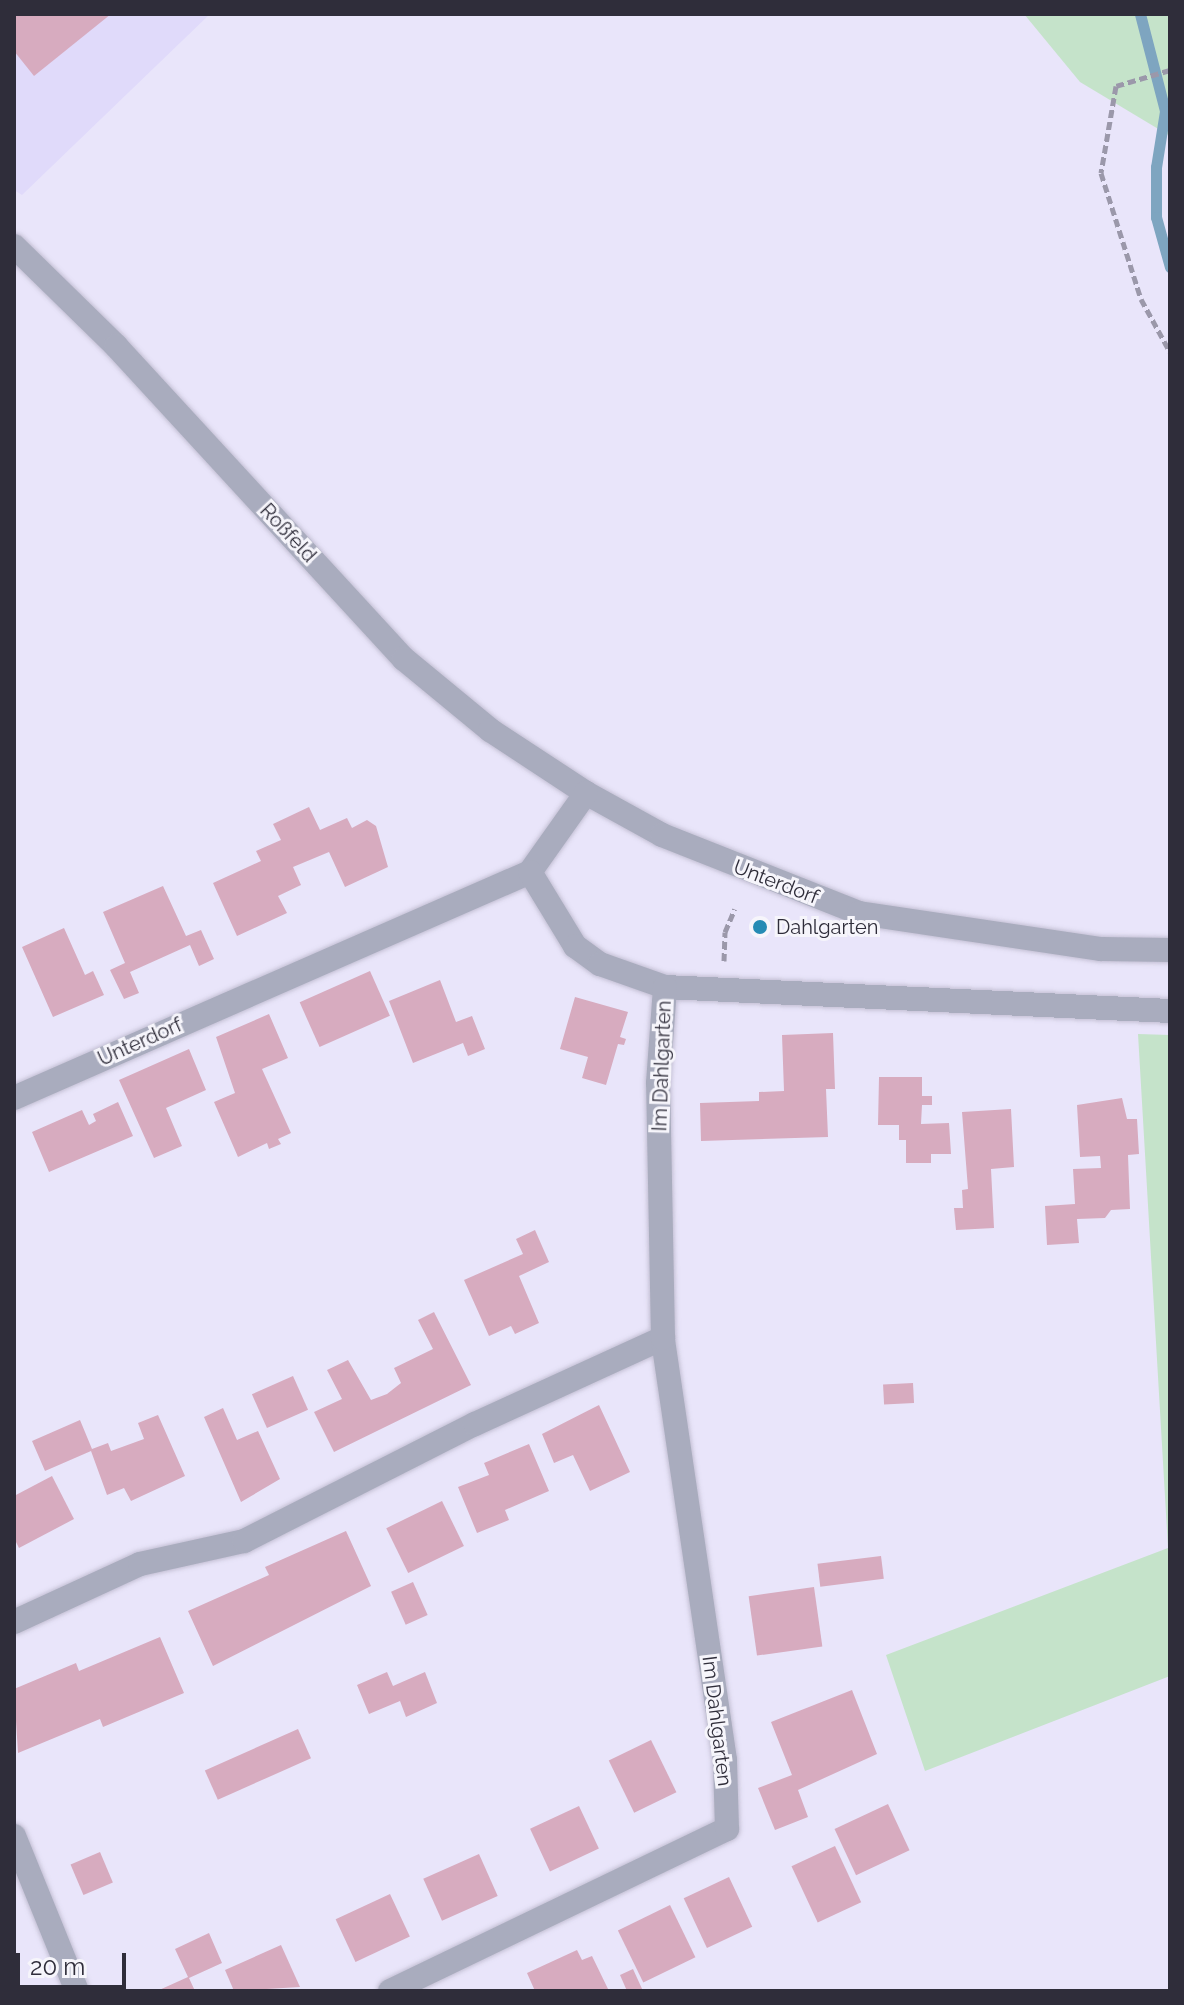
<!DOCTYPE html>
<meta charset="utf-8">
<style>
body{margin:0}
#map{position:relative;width:1184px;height:2005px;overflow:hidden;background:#e9e5fa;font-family:Raleway,sans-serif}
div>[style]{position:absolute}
.built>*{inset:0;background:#e0dafa}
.green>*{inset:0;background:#c5e3ca}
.stream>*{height:11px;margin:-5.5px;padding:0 5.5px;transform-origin:5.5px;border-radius:5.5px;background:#7ea5c0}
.building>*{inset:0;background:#d7abbf;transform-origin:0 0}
.path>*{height:5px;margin-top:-2.5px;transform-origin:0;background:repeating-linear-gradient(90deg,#9b98aa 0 8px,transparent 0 12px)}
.roads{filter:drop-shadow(0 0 2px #c4c0d4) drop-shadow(0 0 2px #c4c0d4)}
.minor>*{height:24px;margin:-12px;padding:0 12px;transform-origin:12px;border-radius:12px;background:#a9acbe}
.dots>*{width:22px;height:22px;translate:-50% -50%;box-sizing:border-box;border:4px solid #f6f5fb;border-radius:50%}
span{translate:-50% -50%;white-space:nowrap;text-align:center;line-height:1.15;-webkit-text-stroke:6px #f6f5fb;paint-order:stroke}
.street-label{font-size:20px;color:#2f2d3a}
.poi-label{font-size:20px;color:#2f2d3a}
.left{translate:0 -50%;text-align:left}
.frame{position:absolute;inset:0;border:16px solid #2f2d3a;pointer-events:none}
.scale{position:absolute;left:16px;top:1953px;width:110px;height:36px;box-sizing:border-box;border:4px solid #2f2d3a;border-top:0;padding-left:10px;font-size:24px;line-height:28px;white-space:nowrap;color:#2f2d3a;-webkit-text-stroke:6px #f6f5fb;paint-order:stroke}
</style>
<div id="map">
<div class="built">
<div style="clip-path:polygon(14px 14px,210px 14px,22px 195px,14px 190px)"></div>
</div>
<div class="green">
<div style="clip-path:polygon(1024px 14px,1170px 14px,1170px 136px,1080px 82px)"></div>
<div style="clip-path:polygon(1138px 1034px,1170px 1035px,1170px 1676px,925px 1771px,886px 1655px,1168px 1548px)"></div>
</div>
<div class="stream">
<div style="left:1140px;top:14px;width:100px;rotate:75.5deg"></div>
<div style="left:1165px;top:111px;width:57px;rotate:99.1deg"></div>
<div style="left:1156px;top:167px;width:50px;rotate:90deg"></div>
<div style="left:1156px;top:217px;width:52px;rotate:74.4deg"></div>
</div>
<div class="building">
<div style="clip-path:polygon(14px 14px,111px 14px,34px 76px,14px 51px)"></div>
<div style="clip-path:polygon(309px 807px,320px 830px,347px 818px,352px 828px,367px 820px,376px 826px,388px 867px,345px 887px,329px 852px,293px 867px,301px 885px,278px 896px,287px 913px,237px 936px,213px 883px,261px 861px,256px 851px,281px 840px,273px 824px)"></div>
<div style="clip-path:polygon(163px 886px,186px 936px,201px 930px,214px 959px,199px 966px,190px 945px,130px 972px,139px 993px,124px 999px,110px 970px,125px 963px,103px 912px)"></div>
<div style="clip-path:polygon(64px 928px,85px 975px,93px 971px,104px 995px,53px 1017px,22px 947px)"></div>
<div style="left:370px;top:971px;width:49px;height:77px;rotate:66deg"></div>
<div style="clip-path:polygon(440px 980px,456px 1022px,472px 1016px,485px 1049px,468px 1056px,463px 1043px,413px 1063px,389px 1001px)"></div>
<div style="clip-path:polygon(575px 997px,628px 1012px,620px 1037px,626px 1039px,624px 1045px,618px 1044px,606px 1085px,582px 1078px,588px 1057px,560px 1049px)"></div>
<div style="clip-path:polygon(269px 1014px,288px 1058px,262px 1069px,291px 1133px,278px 1139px,281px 1144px,269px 1149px,267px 1143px,238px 1157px,214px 1102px,235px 1093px,216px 1037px)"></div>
<div style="clip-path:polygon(833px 1033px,835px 1089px,826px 1089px,828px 1137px,701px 1141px,700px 1103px,759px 1101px,759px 1092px,784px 1091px,782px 1035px)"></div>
<div style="clip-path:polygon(189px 1049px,206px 1090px,166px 1108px,182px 1146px,154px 1158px,119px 1080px)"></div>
<div style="clip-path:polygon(879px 1077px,922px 1077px,922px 1096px,932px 1096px,932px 1105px,922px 1105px,921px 1124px,949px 1123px,951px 1154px,931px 1154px,931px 1163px,906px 1163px,906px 1140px,899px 1140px,899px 1125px,878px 1125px)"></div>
<div style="clip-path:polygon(1122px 1098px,1127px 1119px,1137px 1119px,1139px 1154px,1128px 1155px,1130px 1209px,1111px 1210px,1105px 1218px,1077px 1219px,1079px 1243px,1047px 1245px,1045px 1206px,1075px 1204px,1073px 1169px,1101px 1168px,1100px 1156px,1080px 1157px,1077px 1105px)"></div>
<div style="clip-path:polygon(118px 1102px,133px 1136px,49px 1172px,32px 1132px,82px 1110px,89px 1125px,96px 1121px,93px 1114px)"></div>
<div style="clip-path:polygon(1011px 1109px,1014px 1167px,991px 1169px,994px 1228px,956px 1230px,954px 1208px,963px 1208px,962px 1190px,968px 1189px,962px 1112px)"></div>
<div style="clip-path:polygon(535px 1230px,549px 1262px,519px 1276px,539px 1323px,515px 1334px,511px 1326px,489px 1336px,464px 1280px,523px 1254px,516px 1239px)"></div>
<div style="clip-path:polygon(434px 1312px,471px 1385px,334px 1452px,314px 1412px,342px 1399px,327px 1370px,348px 1360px,371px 1400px,387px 1394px,401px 1383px,394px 1368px,433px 1349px,418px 1320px)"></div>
<div style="left:293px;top:1376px;width:37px;height:45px;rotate:66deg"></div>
<div style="left:913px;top:1383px;width:20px;height:30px;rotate:87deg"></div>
<div style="clip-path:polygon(599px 1405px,630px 1472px,590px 1491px,573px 1455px,554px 1463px,542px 1434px)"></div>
<div style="clip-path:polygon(223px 1408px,237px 1440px,258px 1431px,280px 1479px,241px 1502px,204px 1417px)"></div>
<div style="clip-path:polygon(158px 1415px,185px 1476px,131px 1501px,124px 1488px,107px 1495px,91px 1451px,45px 1471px,32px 1441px,80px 1420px,92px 1449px,108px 1443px,111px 1451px,144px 1439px,138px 1423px)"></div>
<div style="clip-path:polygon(529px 1444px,549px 1491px,505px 1510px,509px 1520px,477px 1533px,458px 1487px,489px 1475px,484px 1463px)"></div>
<div style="clip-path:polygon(52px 1476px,74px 1519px,19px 1548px,14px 1538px,14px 1496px)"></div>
<div style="left:442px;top:1501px;width:50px;height:62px;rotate:64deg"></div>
<div style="clip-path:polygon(346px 1531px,371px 1586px,213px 1666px,188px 1611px,269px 1575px,265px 1567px)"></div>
<div style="left:881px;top:1556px;width:23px;height:64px;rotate:83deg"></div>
<div style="left:413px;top:1582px;width:36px;height:24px;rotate:66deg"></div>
<div style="left:814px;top:1587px;width:60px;height:66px;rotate:82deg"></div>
<div style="clip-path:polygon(160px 1637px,184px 1693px,103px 1727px,100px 1719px,18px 1753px,14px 1689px,76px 1663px,79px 1671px)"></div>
<div style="clip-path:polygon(387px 1672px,393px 1686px,425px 1672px,437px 1703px,406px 1717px,400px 1701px,369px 1714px,357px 1685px)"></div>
<div style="clip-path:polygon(852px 1690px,877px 1754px,798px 1790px,808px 1817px,775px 1830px,758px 1788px,792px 1775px,771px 1722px)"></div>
<div style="left:298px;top:1729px;width:32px;height:102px;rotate:66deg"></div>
<div style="left:651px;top:1740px;width:58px;height:47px;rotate:64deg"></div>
<div style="left:888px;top:1804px;width:51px;height:59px;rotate:65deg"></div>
<div style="left:579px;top:1806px;width:47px;height:54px;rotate:65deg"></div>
<div style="left:835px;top:1846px;width:62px;height:48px;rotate:65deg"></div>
<div style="left:100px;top:1852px;width:33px;height:32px;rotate:67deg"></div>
<div style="left:479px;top:1854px;width:46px;height:61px;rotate:66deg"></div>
<div style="left:729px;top:1877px;width:55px;height:50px;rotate:65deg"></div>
<div style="left:390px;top:1894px;width:47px;height:60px;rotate:65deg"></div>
<div style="left:670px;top:1905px;width:58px;height:58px;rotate:64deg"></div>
<div style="clip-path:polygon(209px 1933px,222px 1963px,189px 1978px,195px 1991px,157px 1991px,188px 1977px,175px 1949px)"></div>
<div style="clip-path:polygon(281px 1945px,300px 1987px,234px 1991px,225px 1970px)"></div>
<div style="clip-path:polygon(577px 1950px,582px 1960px,592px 1956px,609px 1991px,535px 1991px,527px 1973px)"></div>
<div style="clip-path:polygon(633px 1969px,643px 1991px,627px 1991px,620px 1975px)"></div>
</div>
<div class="path">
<div style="left:1170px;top:70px;width:56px;rotate:163.5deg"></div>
<div style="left:1116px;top:86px;width:88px;rotate:99.8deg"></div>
<div style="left:1101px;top:173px;width:132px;rotate:72.4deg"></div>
<div style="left:1141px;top:299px;width:60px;rotate:61.3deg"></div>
<div style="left:724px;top:961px;width:29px;rotate:-88deg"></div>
<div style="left:725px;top:932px;width:25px;rotate:-67deg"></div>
</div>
<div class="roads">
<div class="minor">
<div style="left:14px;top:246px;width:143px;rotate:44.4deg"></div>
<div style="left:116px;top:346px;width:425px;rotate:47.4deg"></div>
<div style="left:404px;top:659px;width:112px;rotate:39.5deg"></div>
<div style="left:490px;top:730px;width:115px;rotate:33.3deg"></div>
<div style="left:586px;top:793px;width:87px;rotate:28.9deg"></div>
<div style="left:662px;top:835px;width:212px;rotate:21.6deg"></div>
<div style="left:859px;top:913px;width:245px;rotate:8.5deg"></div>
<div style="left:1101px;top:949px;width:69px;rotate:0.8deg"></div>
<div style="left:530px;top:872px;width:97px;rotate:-54.7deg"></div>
<div style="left:14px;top:1098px;width:563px;rotate:-23.65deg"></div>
<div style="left:530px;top:872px;width:87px;rotate:58.7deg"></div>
<div style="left:575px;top:946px;width:31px;rotate:36deg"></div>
<div style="left:600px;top:964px;width:69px;rotate:19.5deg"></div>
<div style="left:665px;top:987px;width:506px;rotate:2.72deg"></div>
<div style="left:14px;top:1622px;width:139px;rotate:-24.7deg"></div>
<div style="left:140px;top:1564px;width:107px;rotate:-12.5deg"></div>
<div style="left:244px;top:1541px;width:259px;rotate:-26.9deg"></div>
<div style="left:475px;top:1424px;width:207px;rotate:-24.6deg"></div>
<div style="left:14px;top:1836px;width:167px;rotate:67.9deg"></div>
<div style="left:390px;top:1991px;width:374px;rotate:-25.7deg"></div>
<div style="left:727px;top:1829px;width:69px;rotate:-91.7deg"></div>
<div style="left:725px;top:1760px;width:427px;rotate:-98.4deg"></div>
<div style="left:663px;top:1338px;width:255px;rotate:-91.1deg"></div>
<div style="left:658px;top:1083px;width:96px;rotate:-85.8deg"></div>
</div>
</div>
<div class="dots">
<div style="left:760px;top:927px;background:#258bb4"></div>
</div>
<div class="street-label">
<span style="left:288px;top:533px;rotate:47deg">Roßfeld</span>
<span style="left:776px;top:882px;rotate:21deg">Unterdorf</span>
<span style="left:140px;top:1042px;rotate:-24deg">Unterdorf</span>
<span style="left:662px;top:1066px;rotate:-88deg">Im Dahlgarten</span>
<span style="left:717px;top:1721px;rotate:83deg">Im Dahlgarten</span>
</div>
<div class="poi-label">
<span class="left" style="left:776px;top:927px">Dahlgarten</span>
</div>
<div class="frame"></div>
<div class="scale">20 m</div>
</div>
